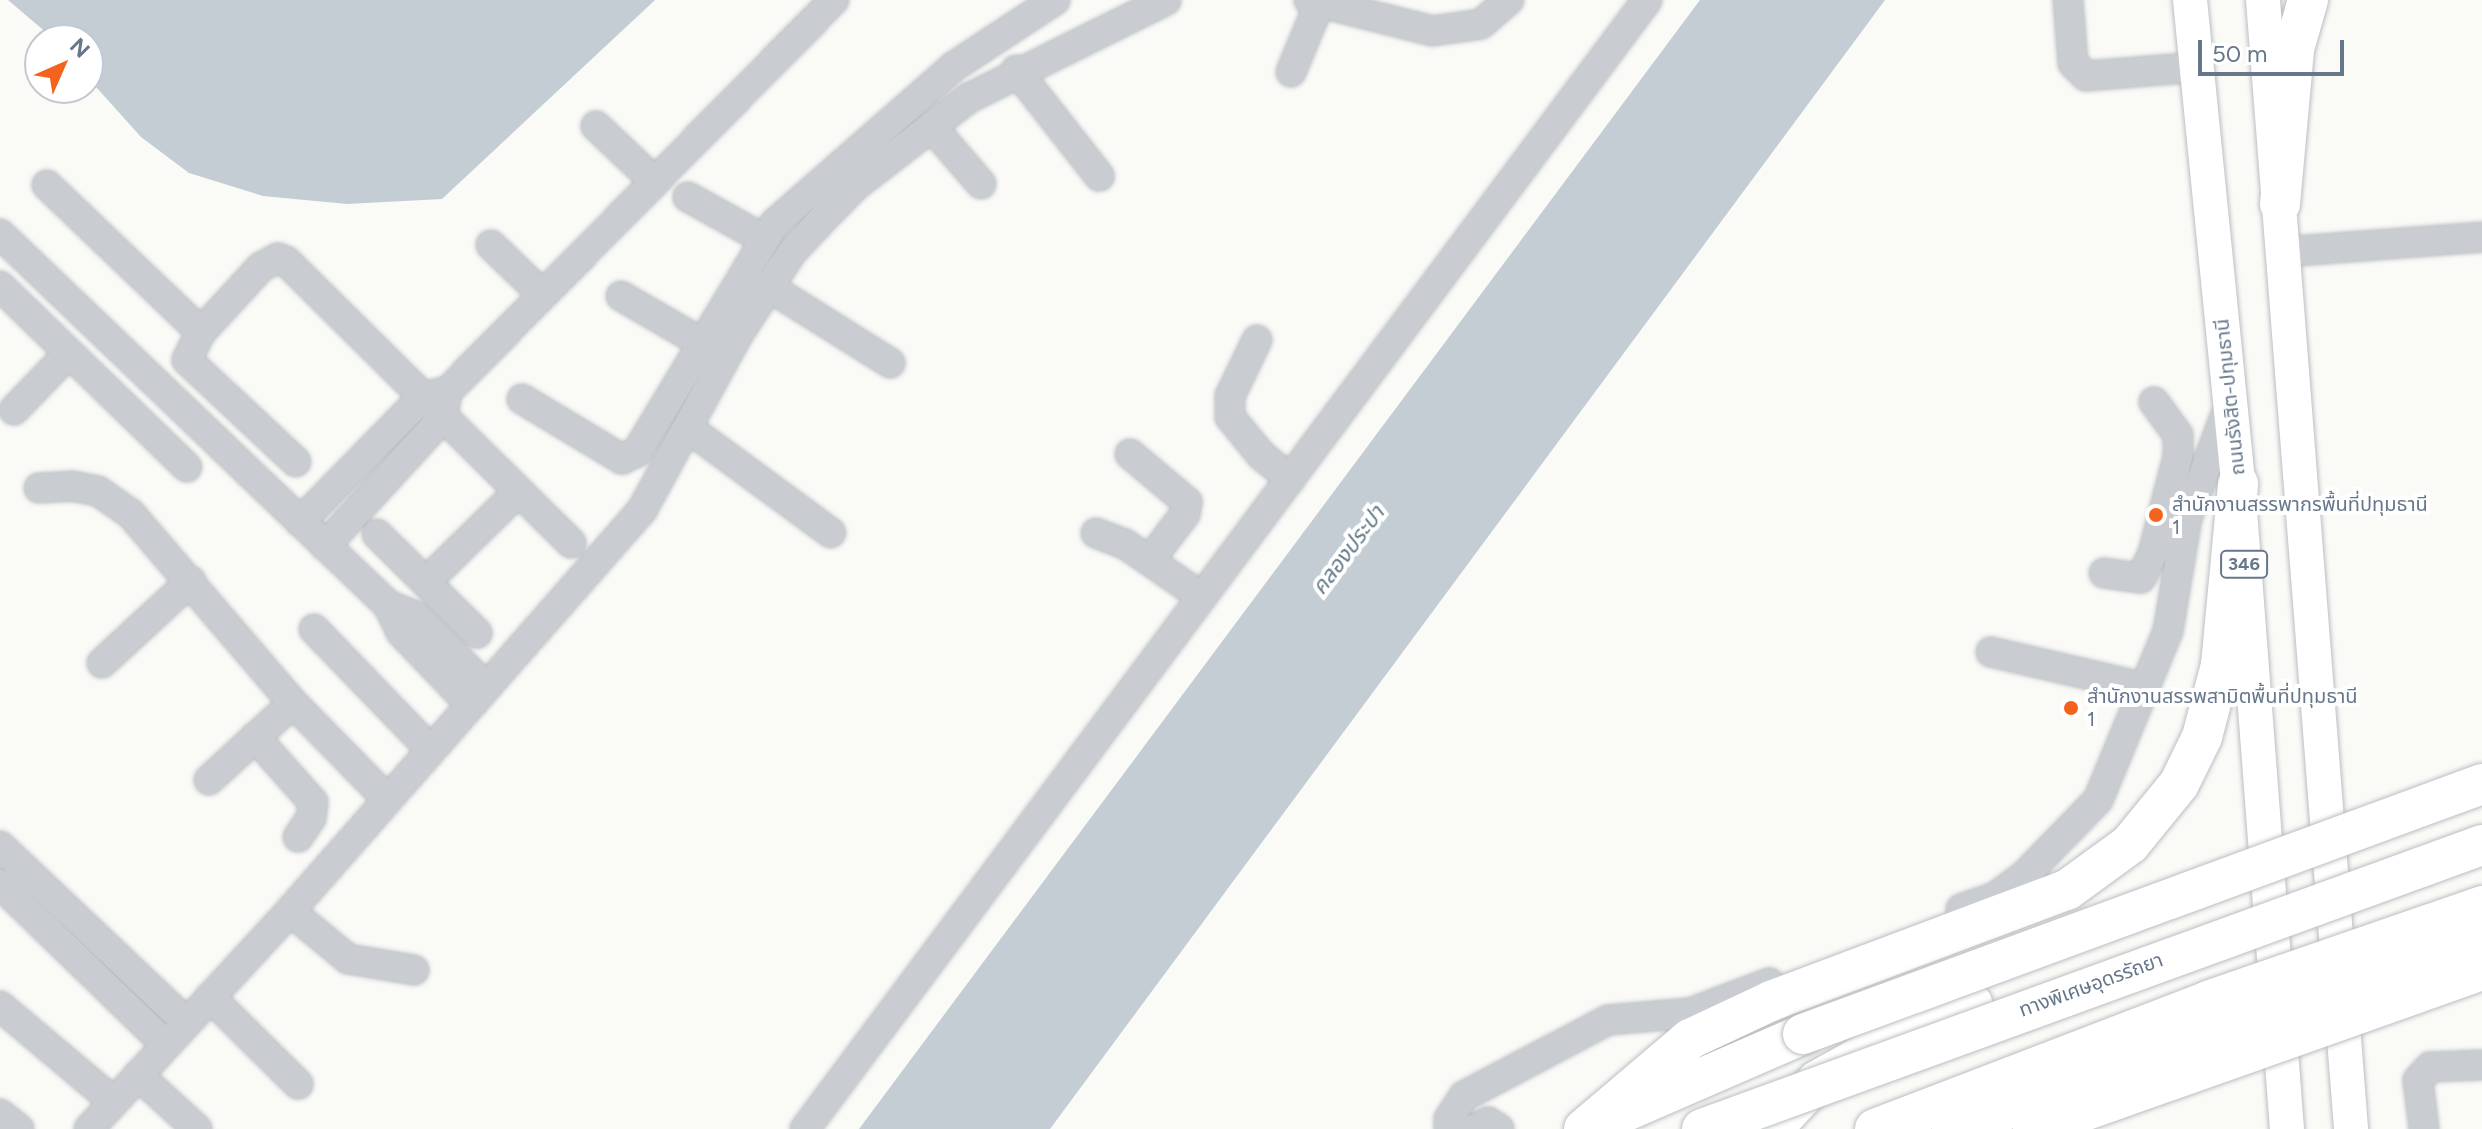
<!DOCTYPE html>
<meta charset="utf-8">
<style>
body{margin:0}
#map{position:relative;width:2482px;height:1129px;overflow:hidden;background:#fafaf7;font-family:Figtree,"Noto Sans Thai",sans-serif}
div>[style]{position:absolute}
.water>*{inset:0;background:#c3cdd3}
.roads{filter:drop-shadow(0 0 2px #babec2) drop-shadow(0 0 2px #babec2)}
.minor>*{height:28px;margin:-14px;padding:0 14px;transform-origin:14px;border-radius:14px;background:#c9cdd1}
.major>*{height:34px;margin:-17px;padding:0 17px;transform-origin:17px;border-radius:17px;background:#fff}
.highway>*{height:40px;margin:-20px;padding:0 20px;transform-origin:20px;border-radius:20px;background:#fff}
.bridges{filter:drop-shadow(0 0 2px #bbbec2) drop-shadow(0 0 2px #bbbec2)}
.highway-bridge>*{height:40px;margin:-20px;padding:0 20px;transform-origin:20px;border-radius:20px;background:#fff}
.dots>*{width:22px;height:22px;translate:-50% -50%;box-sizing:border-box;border:4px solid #fff;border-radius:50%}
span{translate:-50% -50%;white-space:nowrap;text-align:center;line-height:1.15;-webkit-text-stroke:8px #fff;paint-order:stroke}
.shield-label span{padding:2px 6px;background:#fff;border:2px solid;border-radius:6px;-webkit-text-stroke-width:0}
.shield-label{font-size:18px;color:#66778b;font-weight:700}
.street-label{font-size:20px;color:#66778b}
.poi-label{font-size:20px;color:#66778b}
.left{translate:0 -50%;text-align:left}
.water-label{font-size:22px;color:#627986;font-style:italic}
.north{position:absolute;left:24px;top:24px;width:80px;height:80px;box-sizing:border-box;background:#fff;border:2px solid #c2c9d1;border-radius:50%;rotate:45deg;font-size:22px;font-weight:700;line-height:32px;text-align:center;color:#66778b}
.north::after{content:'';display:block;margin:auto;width:28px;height:36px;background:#f4631d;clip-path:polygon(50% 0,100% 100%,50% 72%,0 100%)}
.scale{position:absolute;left:2198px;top:40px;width:146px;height:36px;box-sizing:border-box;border:4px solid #66778b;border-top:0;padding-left:10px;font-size:24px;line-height:28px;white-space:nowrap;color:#66778b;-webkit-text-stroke:6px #fff;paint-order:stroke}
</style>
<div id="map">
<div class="water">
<div style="clip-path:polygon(8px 0,655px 0,442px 199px,347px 204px,263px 196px,189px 173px,141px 137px,88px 78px,88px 40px,55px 40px)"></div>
<div style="clip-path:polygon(1700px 0,1885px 0,1050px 1129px,859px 1129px)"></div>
</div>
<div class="roads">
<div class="minor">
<div style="left:1309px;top:0;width:127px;rotate:14.1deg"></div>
<div style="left:1432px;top:31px;width:49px;rotate:-8.1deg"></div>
<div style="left:1481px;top:24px;width:37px;rotate:-41deg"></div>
<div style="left:2068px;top:0;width:63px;rotate:85.5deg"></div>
<div style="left:2073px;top:63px;width:18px;rotate:45deg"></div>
<div style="left:2086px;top:76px;width:111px;rotate:-4.6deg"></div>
<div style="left:1016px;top:70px;width:135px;rotate:51.9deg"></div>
<div style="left:1291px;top:72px;width:76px;rotate:-67.5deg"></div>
<div style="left:596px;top:126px;width:77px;rotate:43.4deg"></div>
<div style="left:932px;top:127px;width:75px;rotate:49.3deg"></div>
<div style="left:47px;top:185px;width:213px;rotate:43.7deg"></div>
<div style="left:201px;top:332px;width:88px;rotate:-47.3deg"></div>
<div style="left:261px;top:267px;width:19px;rotate:-28deg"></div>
<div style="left:278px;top:258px;width:9px;rotate:21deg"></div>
<div style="left:286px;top:261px;width:401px;rotate:44.7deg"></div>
<div style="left:688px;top:197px;width:85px;rotate:29deg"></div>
<div style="left:0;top:234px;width:537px;rotate:43.72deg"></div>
<div style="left:388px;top:605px;width:30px;rotate:64deg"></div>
<div style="left:401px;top:632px;width:98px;rotate:46.2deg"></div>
<div style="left:491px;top:245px;width:71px;rotate:43.9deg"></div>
<div style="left:2283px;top:252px;width:200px;rotate:-4.3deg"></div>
<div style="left:0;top:286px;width:260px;rotate:44.1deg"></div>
<div style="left:769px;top:287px;width:143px;rotate:32.1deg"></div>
<div style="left:621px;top:296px;width:94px;rotate:30.1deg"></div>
<div style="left:201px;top:332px;width:31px;rotate:117deg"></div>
<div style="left:187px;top:360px;width:149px;rotate:43.1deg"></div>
<div style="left:1257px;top:340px;width:62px;rotate:115.7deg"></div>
<div style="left:1230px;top:396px;width:21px;rotate:90deg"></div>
<div style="left:1230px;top:417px;width:49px;rotate:50.8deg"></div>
<div style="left:1261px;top:455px;width:38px;rotate:39deg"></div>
<div style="left:522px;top:399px;width:117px;rotate:31deg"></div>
<div style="left:622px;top:459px;width:17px;rotate:-25deg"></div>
<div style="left:637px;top:452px;width:267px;rotate:-58.9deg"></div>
<div style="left:775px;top:223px;width:237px;rotate:-41.2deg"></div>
<div style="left:953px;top:67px;width:122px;rotate:-33.3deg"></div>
<div style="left:14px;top:410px;width:79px;rotate:-46deg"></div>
<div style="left:688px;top:428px;width:177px;rotate:36.3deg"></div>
<div style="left:1130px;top:454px;width:75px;rotate:40.1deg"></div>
<div style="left:1187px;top:502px;width:12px;rotate:99deg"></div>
<div style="left:1185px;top:514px;width:58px;rotate:127.3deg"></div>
<div style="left:39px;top:488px;width:33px;rotate:-3deg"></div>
<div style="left:72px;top:486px;width:26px;rotate:11deg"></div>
<div style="left:98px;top:491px;width:39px;rotate:35deg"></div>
<div style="left:130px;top:513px;width:250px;rotate:49.4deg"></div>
<div style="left:293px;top:703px;width:133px;rotate:45.6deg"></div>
<div style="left:300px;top:522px;width:175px;rotate:-45.5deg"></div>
<div style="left:423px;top:397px;width:26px;rotate:-13deg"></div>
<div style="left:448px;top:391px;width:549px;rotate:-45.37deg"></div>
<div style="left:1096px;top:533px;width:31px;rotate:21deg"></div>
<div style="left:1125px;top:544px;width:93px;rotate:34.5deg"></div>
<div style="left:377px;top:534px;width:141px;rotate:44.7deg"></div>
<div style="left:325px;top:546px;width:175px;rotate:-47.5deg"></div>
<div style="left:443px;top:417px;width:18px;rotate:-81deg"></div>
<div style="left:2104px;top:573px;width:37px;rotate:8deg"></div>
<div style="left:2141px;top:578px;width:28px;rotate:-64deg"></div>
<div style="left:2153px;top:553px;width:99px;rotate:-75.4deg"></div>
<div style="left:2178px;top:457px;width:22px;rotate:-90deg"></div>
<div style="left:2178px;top:435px;width:41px;rotate:-126deg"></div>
<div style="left:426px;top:582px;width:129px;rotate:-44.4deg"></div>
<div style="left:388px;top:605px;width:29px;rotate:22deg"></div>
<div style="left:415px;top:616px;width:99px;rotate:45deg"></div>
<div style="left:314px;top:629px;width:167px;rotate:46deg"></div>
<div style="left:1991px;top:652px;width:159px;rotate:13.1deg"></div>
<div style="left:102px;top:663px;width:121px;rotate:-42.7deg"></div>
<div style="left:255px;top:737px;width:87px;rotate:48.3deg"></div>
<div style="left:313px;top:802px;width:16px;rotate:97deg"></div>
<div style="left:311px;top:818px;width:23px;rotate:124deg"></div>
<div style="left:209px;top:780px;width:114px;rotate:-42.5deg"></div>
<div style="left:0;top:846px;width:256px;rotate:43.4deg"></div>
<div style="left:0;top:884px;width:231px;rotate:44.1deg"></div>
<div style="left:1961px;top:909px;width:36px;rotate:-19deg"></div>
<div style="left:1995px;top:897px;width:36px;rotate:-36deg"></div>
<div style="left:2024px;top:876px;width:106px;rotate:-45.8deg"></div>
<div style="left:2098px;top:800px;width:183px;rotate:-67.5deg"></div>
<div style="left:2168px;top:631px;width:115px;rotate:-80.5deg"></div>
<div style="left:2187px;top:518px;width:123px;rotate:-69.5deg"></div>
<div style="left:290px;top:911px;width:75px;rotate:39.6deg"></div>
<div style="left:348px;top:959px;width:67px;rotate:9.5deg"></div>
<div style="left:210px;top:997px;width:124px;rotate:44.7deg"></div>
<div style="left:0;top:1006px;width:149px;rotate:40.1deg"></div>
<div style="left:138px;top:1075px;width:80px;rotate:42.5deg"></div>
<div style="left:0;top:1114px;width:24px;rotate:38deg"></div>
<div style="left:89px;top:1129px;width:297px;rotate:-47.3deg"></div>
<div style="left:290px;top:911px;width:534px;rotate:-48.72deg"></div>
<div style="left:642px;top:510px;width:202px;rotate:-61.3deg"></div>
<div style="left:739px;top:333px;width:97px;rotate:-56.8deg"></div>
<div style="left:792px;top:252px;width:37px;rotate:-47deg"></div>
<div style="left:817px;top:225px;width:54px;rotate:-45.7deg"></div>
<div style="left:855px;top:186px;width:144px;rotate:-37.7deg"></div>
<div style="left:969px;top:98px;width:220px;rotate:-26.4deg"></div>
<div style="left:805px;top:1129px;width:1408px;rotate:-53.28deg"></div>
<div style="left:1449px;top:1129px;width:10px;rotate:-90deg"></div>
<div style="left:1449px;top:1119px;width:27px;rotate:-57deg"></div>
<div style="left:1464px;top:1096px;width:163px;rotate:-27.8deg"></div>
<div style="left:1608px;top:1020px;width:82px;rotate:-4.9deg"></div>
<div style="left:1690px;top:1013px;width:85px;rotate:-20.8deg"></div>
<div style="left:1474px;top:1129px;width:16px;rotate:-27deg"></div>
<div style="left:1488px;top:1122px;width:13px;rotate:32deg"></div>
<div style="left:2424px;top:1129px;width:49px;rotate:-97deg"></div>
<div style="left:2418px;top:1080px;width:18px;rotate:-47deg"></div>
<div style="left:2430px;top:1067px;width:52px;rotate:-2.2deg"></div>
</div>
<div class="major">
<div style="left:2190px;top:0;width:486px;rotate:84.3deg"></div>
<div style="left:2238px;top:484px;width:647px;rotate:85.66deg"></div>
<div style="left:2263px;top:0;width:1132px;rotate:85.54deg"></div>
</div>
<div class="highway">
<div style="left:2280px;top:204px;width:156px;rotate:-84.8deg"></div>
<div style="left:2294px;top:49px;width:51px;rotate:-74.1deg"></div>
<div style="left:1624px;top:1112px;width:195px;rotate:-23.5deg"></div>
<div style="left:1584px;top:1129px;width:139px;rotate:-40.3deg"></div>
<div style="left:1690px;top:1039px;width:89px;rotate:-25.1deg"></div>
<div style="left:1771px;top:1001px;width:316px;rotate:-20.6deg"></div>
<div style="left:2067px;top:890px;width:78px;rotate:-36.1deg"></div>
<div style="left:2130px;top:844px;width:77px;rotate:-50.8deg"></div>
<div style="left:2179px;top:784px;width:52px;rotate:-63.9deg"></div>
<div style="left:2202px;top:737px;width:74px;rotate:-75.2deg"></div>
<div style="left:2221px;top:665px;width:182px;rotate:-84.6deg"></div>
<div style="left:1772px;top:1129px;width:66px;rotate:-46.8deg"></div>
<div style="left:1817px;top:1081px;width:100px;rotate:-29.4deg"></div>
<div style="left:1904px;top:1032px;width:74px;rotate:-22.1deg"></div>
</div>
</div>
<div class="bridges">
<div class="highway-bridge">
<div style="left:1803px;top:1034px;width:724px;rotate:-20.21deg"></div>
<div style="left:1702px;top:1129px;width:830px;rotate:-20.01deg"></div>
<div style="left:1875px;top:1129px;width:357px;rotate:-21deg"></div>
<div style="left:2208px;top:1001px;width:290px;rotate:-19.1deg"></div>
<div style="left:1952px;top:1129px;width:563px;rotate:-19.72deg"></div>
<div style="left:2033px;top:1129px;width:476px;rotate:-19.5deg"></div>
</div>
</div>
<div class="dots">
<div style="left:2156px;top:515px;background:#f4631d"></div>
<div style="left:2071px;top:708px;background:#f4631d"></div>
</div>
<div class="shield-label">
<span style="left:2244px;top:564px">346</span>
</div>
<div class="street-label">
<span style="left:2230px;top:397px;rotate:-96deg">ถนนรังสิต-ปทุมธานี</span>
<span style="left:2091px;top:985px;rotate:-20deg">ทางพิเศษอุดรรัถยา</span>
</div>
<div class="poi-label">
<span class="left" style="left:2172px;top:516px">สำนักงานสรรพากรพื้นที่ปทุมธานี<br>1</span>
<span class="left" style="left:2087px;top:708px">สำนักงานสรรพสามิตพื้นที่ปทุมธานี<br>1</span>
</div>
<div class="water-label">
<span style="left:1348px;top:550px;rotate:-53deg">คลองประปา</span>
</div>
<div class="north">N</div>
<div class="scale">50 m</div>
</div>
